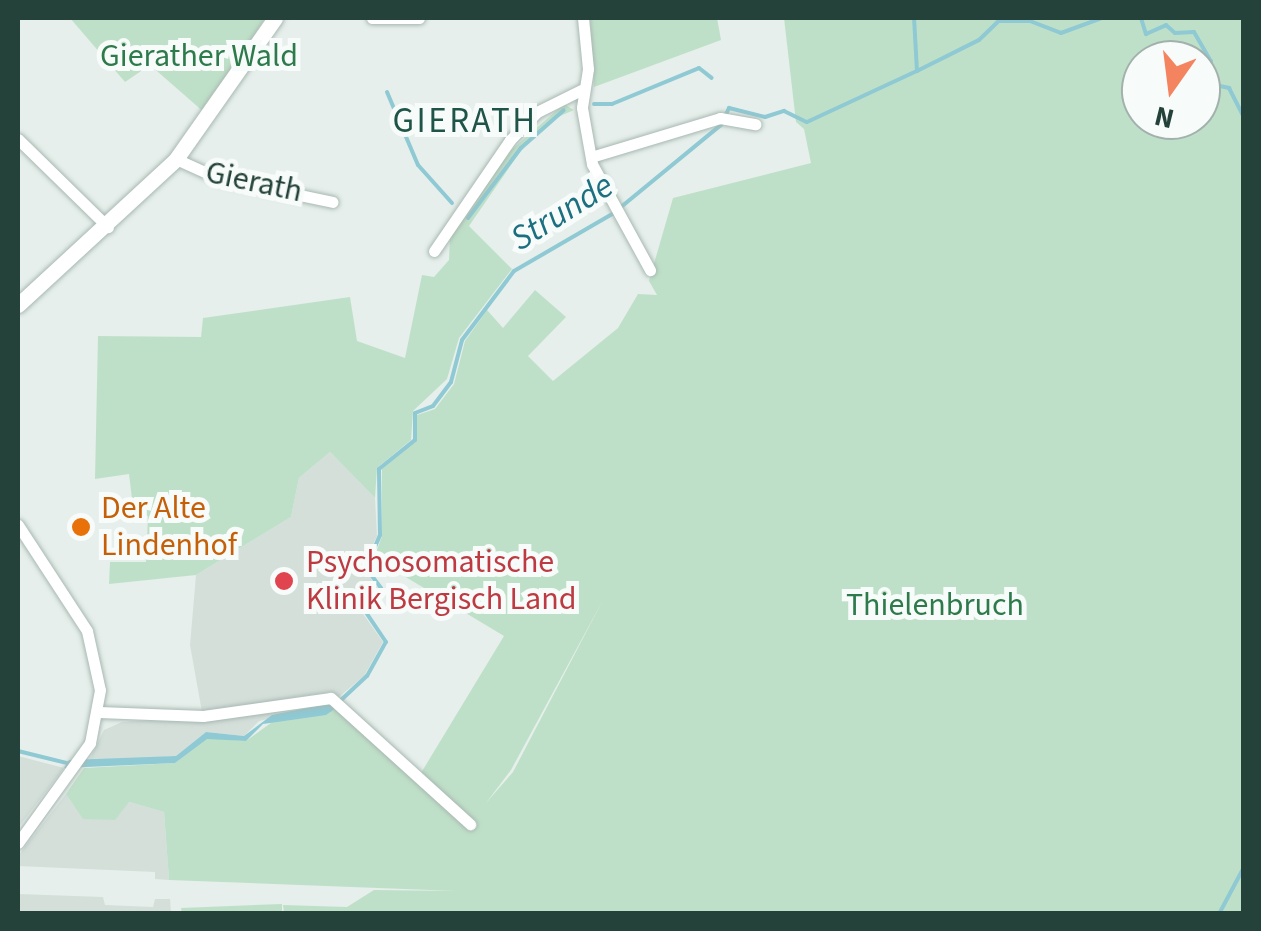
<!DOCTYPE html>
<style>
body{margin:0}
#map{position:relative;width:1261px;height:931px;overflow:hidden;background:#e6efeb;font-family:"Source Sans 3",sans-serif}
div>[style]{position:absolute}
.built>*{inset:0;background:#d4dfda}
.green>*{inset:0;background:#bfe0c8}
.water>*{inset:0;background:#8ec9d4}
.stream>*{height:4px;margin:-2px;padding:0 2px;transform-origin:2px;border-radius:2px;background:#8ec9d4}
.roads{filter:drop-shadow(0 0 2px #a8b8b2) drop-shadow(0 0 2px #a8b8b2)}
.minor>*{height:11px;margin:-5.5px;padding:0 5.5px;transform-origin:5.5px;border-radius:5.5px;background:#fff}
.tertiary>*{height:15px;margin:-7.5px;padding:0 7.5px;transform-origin:7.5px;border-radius:7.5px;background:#fff}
.dots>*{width:28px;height:28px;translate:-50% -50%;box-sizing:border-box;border:5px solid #f7fbf9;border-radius:50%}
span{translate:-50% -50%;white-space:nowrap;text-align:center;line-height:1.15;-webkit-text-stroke:10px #f7fbf9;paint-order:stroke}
.park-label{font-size:32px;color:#2d7a4b}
.street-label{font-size:32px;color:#24423a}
.food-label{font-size:32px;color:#c56008}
.left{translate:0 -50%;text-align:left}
.health-label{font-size:32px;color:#be3a42}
.neighbourhood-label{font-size:35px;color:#1f5548;letter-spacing:2.5px}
.water-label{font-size:35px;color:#1c6f80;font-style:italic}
.frame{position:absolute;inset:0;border:20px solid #24423a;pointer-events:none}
.north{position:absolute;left:1121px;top:40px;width:100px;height:100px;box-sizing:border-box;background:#f7fbf9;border:2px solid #a3b1ad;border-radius:50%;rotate:194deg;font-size:28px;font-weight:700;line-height:40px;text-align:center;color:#24423a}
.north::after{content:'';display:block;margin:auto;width:35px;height:45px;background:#f4845f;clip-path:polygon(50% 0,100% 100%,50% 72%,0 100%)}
</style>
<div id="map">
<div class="built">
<div style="clip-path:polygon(330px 452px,375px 498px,377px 536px,363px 568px,378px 588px,376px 602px,361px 611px,383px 642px,364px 676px,339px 697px,330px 692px,202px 712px,190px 645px,196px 575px,291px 517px,299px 478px)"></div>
<div style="clip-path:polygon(313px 709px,259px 721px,244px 736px,206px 732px,176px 756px,89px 761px,104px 730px,122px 722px)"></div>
<div style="clip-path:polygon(18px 756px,64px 768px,18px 828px)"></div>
<div style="clip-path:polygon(66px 794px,84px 819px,129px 802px,164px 812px,169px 880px,155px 879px,155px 872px,18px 866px,18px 856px)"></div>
<div style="clip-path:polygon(18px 894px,103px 897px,105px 905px,153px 907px,155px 899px,170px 899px,171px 913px,18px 913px)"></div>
</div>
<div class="green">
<div style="clip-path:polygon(70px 18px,265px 18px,205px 113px,150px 65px,125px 82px)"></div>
<div style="clip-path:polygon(590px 18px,717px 18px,721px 40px,594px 87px)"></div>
<div style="clip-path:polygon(evenodd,784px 18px,1243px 18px,1243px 913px,284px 913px,283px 905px,347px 907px,374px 890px,456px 891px,169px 880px,164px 812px,129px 802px,115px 820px,83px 819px,66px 794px,84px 768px,175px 763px,207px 738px,246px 741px,275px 720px,336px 708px,466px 828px,472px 821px,421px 773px,504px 636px,374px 558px,382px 536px,382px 469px,417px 440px,417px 415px,435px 409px,454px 384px,465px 341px,487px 310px,503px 328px,535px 290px,566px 317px,528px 356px,553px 381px,618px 328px,638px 294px,657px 295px,649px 281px,673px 198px,811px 163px,804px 129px,796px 122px,784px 18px,1141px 60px,1201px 60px,1201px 120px,1141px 120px,1141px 60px,784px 18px,603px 600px,513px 772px,486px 803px,511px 770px,603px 600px)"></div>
<div style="clip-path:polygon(564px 104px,574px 110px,551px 120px,522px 149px,469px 226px,512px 269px,459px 338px,447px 379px,413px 411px,411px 440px,377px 468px,375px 498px,330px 452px,299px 478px,291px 517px,196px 575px,109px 584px,110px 562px,146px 562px,148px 516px,134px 515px,129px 474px,95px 479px,98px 336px,201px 337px,203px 318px,350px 297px,357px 341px,405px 358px,422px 275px,434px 277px,449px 260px,450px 236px,509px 152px)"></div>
<div style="clip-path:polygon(282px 904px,282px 913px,182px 913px,181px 908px)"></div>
</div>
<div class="water">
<div style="clip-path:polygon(331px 703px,336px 708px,326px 715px,263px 724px,246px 741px,207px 739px,175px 763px,64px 768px,69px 760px,176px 756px,206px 732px,244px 736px,272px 715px)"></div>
</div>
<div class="stream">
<div style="left:1141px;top:18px;width:17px;rotate:73deg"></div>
<div style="left:1146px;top:34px;width:22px;rotate:-24deg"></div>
<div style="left:1166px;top:25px;width:12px;rotate:42deg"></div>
<div style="left:1175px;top:33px;width:19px;rotate:-3deg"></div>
<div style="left:1194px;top:32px;width:34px;rotate:60deg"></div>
<div style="left:1211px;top:61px;width:22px;rotate:117deg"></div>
<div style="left:917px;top:71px;width:69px;rotate:-26.6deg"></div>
<div style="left:979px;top:40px;width:28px;rotate:-44deg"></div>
<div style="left:999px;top:21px;width:31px"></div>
<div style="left:1030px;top:21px;width:33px;rotate:21deg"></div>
<div style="left:1061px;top:33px;width:44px;rotate:-20.1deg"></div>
<div style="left:1201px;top:82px;width:29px;rotate:12deg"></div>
<div style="left:1229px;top:88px;width:34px;rotate:63deg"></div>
<div style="left:387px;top:92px;width:79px;rotate:67deg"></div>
<div style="left:418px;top:165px;width:51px;rotate:48.2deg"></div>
<div style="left:594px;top:104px;width:18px"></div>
<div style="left:612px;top:104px;width:94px;rotate:-22.5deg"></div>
<div style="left:699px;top:68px;width:16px;rotate:38deg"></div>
<div style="left:621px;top:207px;width:129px;rotate:-39.4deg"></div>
<div style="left:721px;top:125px;width:19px;rotate:-65deg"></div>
<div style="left:729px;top:108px;width:37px;rotate:14deg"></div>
<div style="left:765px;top:117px;width:20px;rotate:-18deg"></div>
<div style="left:784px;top:111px;width:25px;rotate:26deg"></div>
<div style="left:807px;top:122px;width:121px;rotate:-24.9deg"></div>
<div style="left:917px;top:71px;width:53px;rotate:-93.2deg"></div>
<div style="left:468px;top:218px;width:88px;rotate:-52.9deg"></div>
<div style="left:521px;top:148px;width:57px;rotate:-41.5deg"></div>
<div style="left:340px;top:701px;width:37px;rotate:-43deg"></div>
<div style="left:367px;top:676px;width:39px;rotate:-61deg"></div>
<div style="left:386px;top:642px;width:37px;rotate:-124deg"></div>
<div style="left:365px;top:611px;width:17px;rotate:-33deg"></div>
<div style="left:379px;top:602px;width:14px;rotate:-82deg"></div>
<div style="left:381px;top:588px;width:25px;rotate:-127deg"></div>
<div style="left:366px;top:568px;width:36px;rotate:-67deg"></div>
<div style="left:380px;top:535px;width:66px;rotate:-90.9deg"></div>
<div style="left:379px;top:469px;width:46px;rotate:-38.9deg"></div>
<div style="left:415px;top:440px;width:27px;rotate:-90deg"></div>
<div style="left:415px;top:413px;width:19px;rotate:-21deg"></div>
<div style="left:433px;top:406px;width:30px;rotate:-53deg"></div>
<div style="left:451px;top:382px;width:43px;rotate:-75.3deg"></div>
<div style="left:462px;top:340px;width:86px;rotate:-53deg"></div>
<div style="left:514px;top:271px;width:116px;rotate:-30.1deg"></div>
<div style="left:18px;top:751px;width:55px;rotate:13.8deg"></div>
<div style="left:1219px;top:914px;width:53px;rotate:-62deg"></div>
</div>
<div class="roads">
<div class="minor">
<div style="left:372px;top:18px;width:47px"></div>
<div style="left:583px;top:18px;width:51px;rotate:84.4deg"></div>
<div style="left:588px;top:69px;width:39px;rotate:99deg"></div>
<div style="left:582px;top:108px;width:57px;rotate:79.9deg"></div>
<div style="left:592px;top:164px;width:121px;rotate:61.3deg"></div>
<div style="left:18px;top:139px;width:126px;rotate:44.4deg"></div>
<div style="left:591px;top:157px;width:135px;rotate:-16.8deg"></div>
<div style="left:720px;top:118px;width:36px;rotate:10deg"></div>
<div style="left:176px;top:159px;width:46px;rotate:24.3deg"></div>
<div style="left:218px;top:178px;width:117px;rotate:11.8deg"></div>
<div style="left:434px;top:251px;width:135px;rotate:-55.6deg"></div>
<div style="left:510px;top:140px;width:39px;rotate:-46deg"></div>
<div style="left:537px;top:112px;width:49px;rotate:-26.6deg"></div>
<div style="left:18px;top:525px;width:126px;rotate:56.9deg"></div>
<div style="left:87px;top:631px;width:60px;rotate:77.6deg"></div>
<div style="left:100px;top:690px;width:54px;rotate:100.7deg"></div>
<div style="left:90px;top:743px;width:123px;rotate:125.8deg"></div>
<div style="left:99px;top:712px;width:104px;rotate:2.2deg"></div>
<div style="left:203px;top:716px;width:129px;rotate:-8deg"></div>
<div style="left:331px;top:698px;width:188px;rotate:42.2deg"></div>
</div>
<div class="tertiary">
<div style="left:18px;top:305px;width:215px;rotate:-42.7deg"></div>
<div style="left:176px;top:159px;width:172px;rotate:-54.9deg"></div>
</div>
</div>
<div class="dots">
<div style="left:81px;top:527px;background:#e8710a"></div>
<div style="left:284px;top:581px;background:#e0444e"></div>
</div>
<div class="park-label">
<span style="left:199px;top:56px">Gierather Wald</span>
<span style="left:935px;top:605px">Thielenbruch</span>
</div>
<div class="street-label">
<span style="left:254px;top:182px;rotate:12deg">Gierath</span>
</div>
<div class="food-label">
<span class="left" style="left:101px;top:527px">Der Alte<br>Lindenhof</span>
</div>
<div class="health-label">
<span class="left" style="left:306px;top:581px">Psychosomatische<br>Klinik Bergisch Land</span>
</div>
<div class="neighbourhood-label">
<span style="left:465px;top:121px">GIERATH</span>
</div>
<div class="water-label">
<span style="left:562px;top:212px;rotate:-32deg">Strunde</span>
</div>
<div class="frame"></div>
<div class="north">N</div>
</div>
